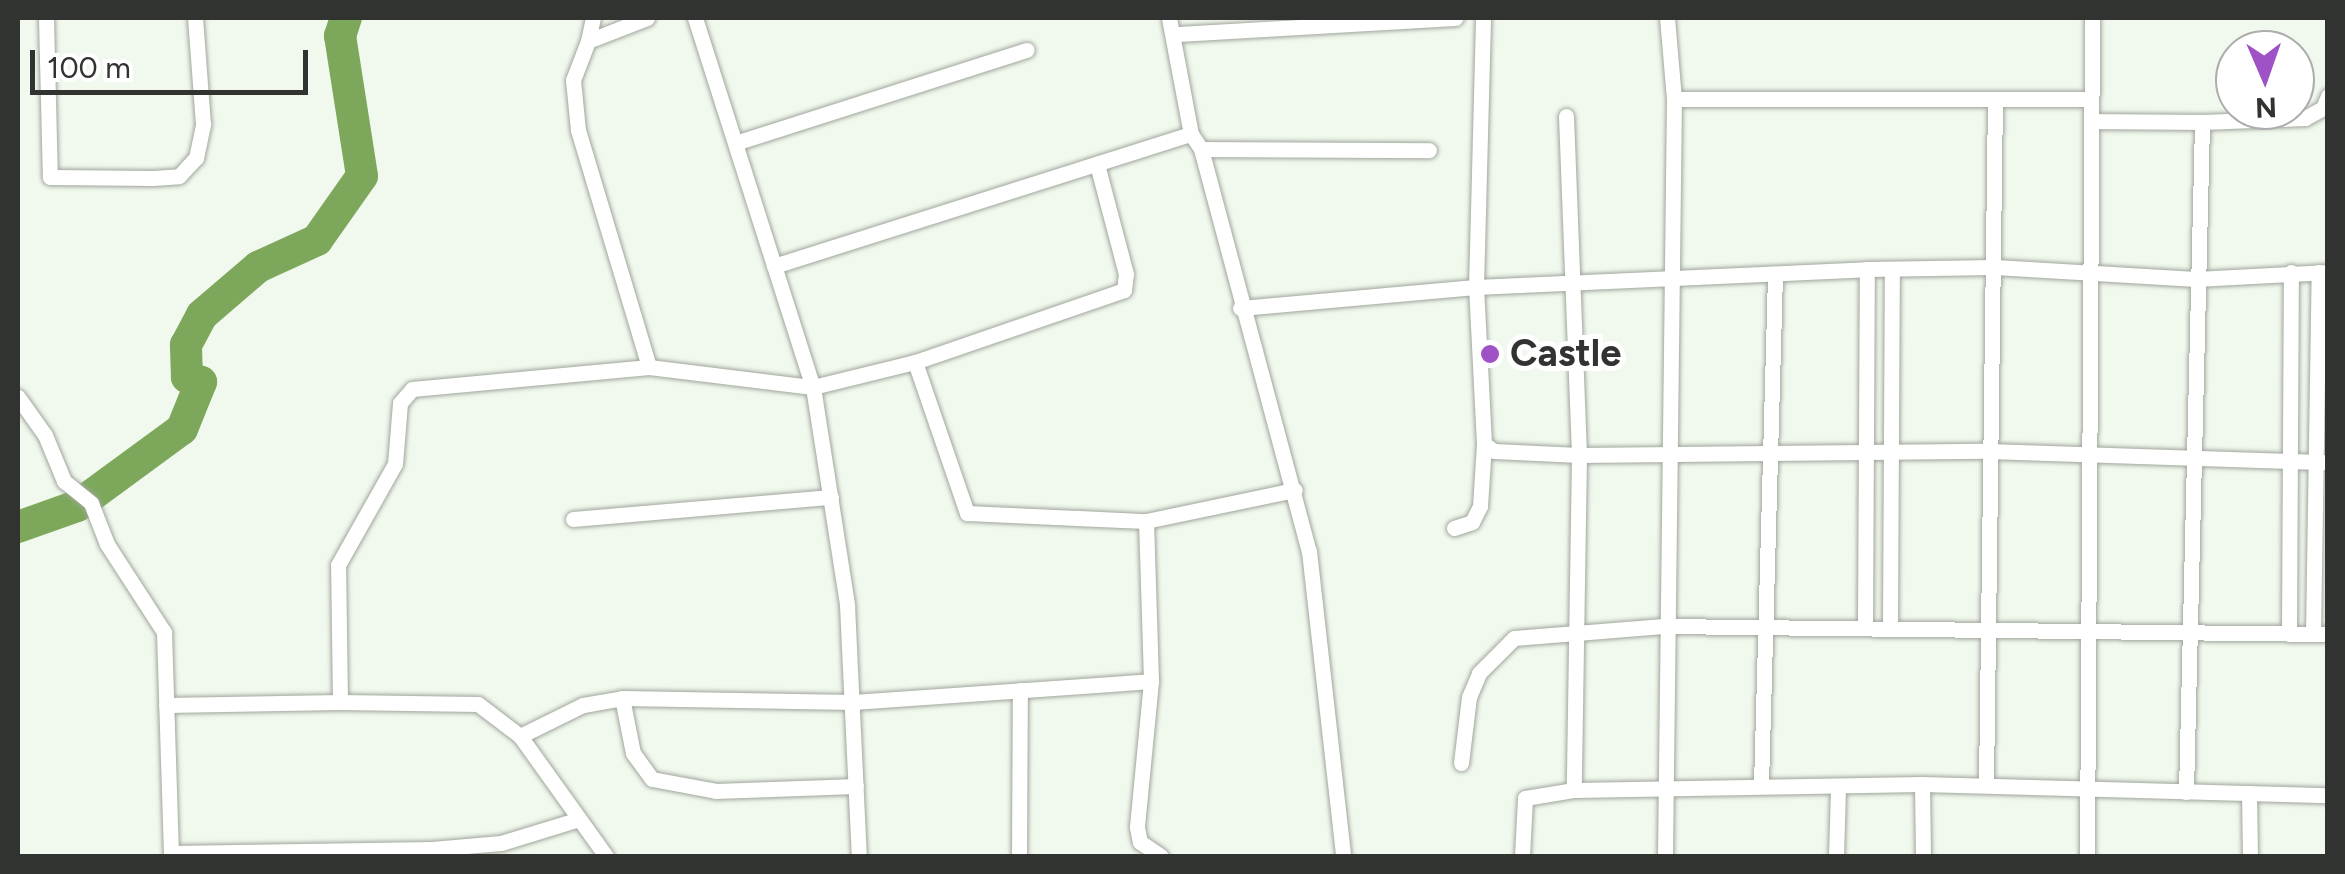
<!DOCTYPE html>
<style>
body{margin:0}
#map{position:relative;width:2345px;height:874px;overflow:hidden;background:#f1f8ed;font-family:Figtree,sans-serif}
div>[style]{position:absolute}
.river>*{height:32px;margin:-16px;padding:0 16px;transform-origin:16px;border-radius:16px;background:#7da85b}
.roads{filter:drop-shadow(0 0 2px #a0a69c) drop-shadow(0 0 2px #a0a69c)}
.minor>*{height:15px;margin:-7.5px;padding:0 7.5px;transform-origin:7.5px;border-radius:7.5px;background:#fff}
.dots>*{width:28px;height:28px;translate:-50% -50%;box-sizing:border-box;border:5px solid #fff;border-radius:50%}
span{translate:-50% -50%;white-space:nowrap;text-align:center;line-height:1.15;-webkit-text-stroke:10px #fff;paint-order:stroke}
.poi-label{font-size:38px;color:#30332f;font-weight:700}
.left{translate:0 -50%;text-align:left}
.frame{position:absolute;inset:0;border:20px solid #30332f;pointer-events:none}
.north{position:absolute;left:2215px;top:30px;width:100px;height:100px;box-sizing:border-box;background:#fff;border:2px solid #acadac;border-radius:50%;rotate:178deg;font-size:28px;font-weight:700;line-height:40px;text-align:center;color:#30332f}
.north::after{content:'';display:block;margin:auto;width:35px;height:45px;background:#9e52c5;clip-path:polygon(50% 0,100% 100%,50% 72%,0 100%)}
.scale{position:absolute;left:30px;top:50px;width:278px;height:45px;box-sizing:border-box;border:5px solid #30332f;border-top:0;padding-left:12px;font-size:30px;line-height:35px;white-space:nowrap;color:#30332f;-webkit-text-stroke:8px #fff;paint-order:stroke}
</style>
<div id="map">
<div class="river">
<div style="left:18px;top:527px;width:63px;rotate:-19.6deg"></div>
<div style="left:77px;top:506px;width:130px;rotate:-36.3deg"></div>
<div style="left:182px;top:429px;width:51px;rotate:-68deg"></div>
<div style="left:201px;top:382px;width:15px;rotate:-160deg"></div>
<div style="left:187px;top:377px;width:32px;rotate:-92deg"></div>
<div style="left:186px;top:345px;width:34px;rotate:-62deg"></div>
<div style="left:202px;top:315px;width:74px;rotate:-40.6deg"></div>
<div style="left:258px;top:267px;width:65px;rotate:-24.6deg"></div>
<div style="left:317px;top:240px;width:78px;rotate:-54.9deg"></div>
<div style="left:362px;top:176px;width:142px;rotate:-98.9deg"></div>
<div style="left:340px;top:36px;width:19px;rotate:-72deg"></div>
</div>
<div class="roads">
<div class="minor">
<div style="left:46px;top:18px;width:159px;rotate:88.6deg"></div>
<div style="left:50px;top:177px;width:103px;rotate:0.6deg"></div>
<div style="left:153px;top:178px;width:26px;rotate:-4deg"></div>
<div style="left:179px;top:176px;width:25px;rotate:-47deg"></div>
<div style="left:196px;top:158px;width:35px;rotate:-78deg"></div>
<div style="left:203px;top:124px;width:106px;rotate:-94.3deg"></div>
<div style="left:647px;top:18px;width:63px;rotate:158.7deg"></div>
<div style="left:588px;top:41px;width:42px;rotate:111deg"></div>
<div style="left:573px;top:80px;width:50px;rotate:84.3deg"></div>
<div style="left:578px;top:130px;width:247px;rotate:73.3deg"></div>
<div style="left:695px;top:18px;width:387px;rotate:72.3deg"></div>
<div style="left:813px;top:387px;width:221px;rotate:81.1deg"></div>
<div style="left:847px;top:605px;width:251px;rotate:87.3deg"></div>
<div style="left:1169px;top:18px;width:118px;rotate:79.3deg"></div>
<div style="left:1191px;top:134px;width:18px;rotate:56deg"></div>
<div style="left:1201px;top:149px;width:416px;rotate:75deg"></div>
<div style="left:1309px;top:551px;width:307px;rotate:83.6deg"></div>
<div style="left:1177px;top:34px;width:279px;rotate:-3.3deg"></div>
<div style="left:588px;top:41px;width:24px;rotate:-78deg"></div>
<div style="left:1674px;top:99px;width:417px"></div>
<div style="left:1566px;top:116px;width:339px;rotate:87.8deg"></div>
<div style="left:1579px;top:455px;width:335px;rotate:90.9deg"></div>
<div style="left:1574px;top:790px;width:348px;rotate:-1deg"></div>
<div style="left:1922px;top:784px;width:406px;rotate:1.6deg"></div>
<div style="left:2091px;top:121px;width:111px;rotate:0.5deg"></div>
<div style="left:738px;top:142px;width:303px;rotate:-17.7deg"></div>
<div style="left:1201px;top:149px;width:228px;rotate:0.3deg"></div>
<div style="left:774px;top:266px;width:437px;rotate:-17.6deg"></div>
<div style="left:1240px;top:308px;width:237px;rotate:-5.1deg"></div>
<div style="left:1476px;top:287px;width:391px;rotate:-2.6deg"></div>
<div style="left:1867px;top:269px;width:128px;rotate:-0.9deg"></div>
<div style="left:1995px;top:267px;width:201px;rotate:3.4deg"></div>
<div style="left:2196px;top:279px;width:132px;rotate:-3deg"></div>
<div style="left:915px;top:362px;width:160px;rotate:71deg"></div>
<div style="left:967px;top:513px;width:179px;rotate:2.6deg"></div>
<div style="left:1146px;top:521px;width:152px;rotate:-11.8deg"></div>
<div style="left:18px;top:397px;width:47px;rotate:54.6deg"></div>
<div style="left:45px;top:435px;width:50px;rotate:67.6deg"></div>
<div style="left:64px;top:481px;width:35px;rotate:39deg"></div>
<div style="left:91px;top:503px;width:44px;rotate:68.7deg"></div>
<div style="left:107px;top:544px;width:105px;rotate:57.1deg"></div>
<div style="left:164px;top:632px;width:224px;rotate:88.2deg"></div>
<div style="left:1484px;top:444px;width:12px;rotate:35deg"></div>
<div style="left:1494px;top:451px;width:85px;rotate:2.7deg"></div>
<div style="left:1579px;top:455px;width:409px;rotate:-0.6deg"></div>
<div style="left:1988px;top:451px;width:340px;rotate:1.9deg"></div>
<div style="left:573px;top:519px;width:259px;rotate:-4.9deg"></div>
<div style="left:1146px;top:521px;width:160px;rotate:88.2deg"></div>
<div style="left:1151px;top:681px;width:147px;rotate:95.5deg"></div>
<div style="left:1137px;top:827px;width:15px;rotate:79deg"></div>
<div style="left:1140px;top:842px;width:25px;rotate:34deg"></div>
<div style="left:1454px;top:528px;width:19px;rotate:-18deg"></div>
<div style="left:1472px;top:522px;width:18px;rotate:-63deg"></div>
<div style="left:1480px;top:506px;width:62px;rotate:-86.3deg"></div>
<div style="left:1484px;top:444px;width:157px;rotate:-92.9deg"></div>
<div style="left:1476px;top:287px;width:269px;rotate:-88.5deg"></div>
<div style="left:1865px;top:626px;width:357px;rotate:-89.7deg"></div>
<div style="left:1890px;top:626px;width:356px;rotate:-89.7deg"></div>
<div style="left:2289px;top:634px;width:362px;rotate:-89.7deg"></div>
<div style="left:2313px;top:634px;width:362px;rotate:-89.1deg"></div>
<div style="left:622px;top:698px;width:56px;rotate:78.7deg"></div>
<div style="left:633px;top:753px;width:32px;rotate:54deg"></div>
<div style="left:652px;top:779px;width:65px;rotate:10.6deg"></div>
<div style="left:716px;top:791px;width:140px;rotate:-2deg"></div>
<div style="left:340px;top:702px;width:138px;rotate:0.8deg"></div>
<div style="left:478px;top:704px;width:53px;rotate:37.3deg"></div>
<div style="left:520px;top:736px;width:148px;rotate:54.4deg"></div>
<div style="left:166px;top:705px;width:174px;rotate:-1deg"></div>
<div style="left:340px;top:702px;width:137px;rotate:-90.8deg"></div>
<div style="left:338px;top:565px;width:116px;rotate:-60.6deg"></div>
<div style="left:395px;top:464px;width:61px;rotate:-85.3deg"></div>
<div style="left:400px;top:403px;width:18px;rotate:-49deg"></div>
<div style="left:412px;top:389px;width:238px;rotate:-5.3deg"></div>
<div style="left:649px;top:367px;width:165px;rotate:7deg"></div>
<div style="left:813px;top:387px;width:105px;rotate:-13.8deg"></div>
<div style="left:915px;top:362px;width:221px;rotate:-19deg"></div>
<div style="left:1124px;top:290px;width:16px;rotate:-83deg"></div>
<div style="left:1126px;top:274px;width:114px;rotate:-104.8deg"></div>
<div style="left:520px;top:736px;width:70px;rotate:-26.2deg"></div>
<div style="left:583px;top:705px;width:40px;rotate:-10deg"></div>
<div style="left:622px;top:698px;width:231px;rotate:1deg"></div>
<div style="left:853px;top:702px;width:299px;rotate:-4deg"></div>
<div style="left:1461px;top:763px;width:66px;rotate:-83.1deg"></div>
<div style="left:1469px;top:697px;width:26px;rotate:-67deg"></div>
<div style="left:1479px;top:673px;width:49px;rotate:-45deg"></div>
<div style="left:1514px;top:638px;width:150px;rotate:-4.6deg"></div>
<div style="left:1664px;top:626px;width:664px;rotate:0.69deg"></div>
<div style="left:1922px;top:784px;width:72px;rotate:89.2deg"></div>
<div style="left:1761px;top:785px;width:511px;rotate:-88.43deg"></div>
<div style="left:1986px;top:785px;width:683px;rotate:-89.25deg"></div>
<div style="left:2186px;top:792px;width:670px;rotate:-88.63deg"></div>
<div style="left:2202px;top:122px;width:103px;rotate:-2.2deg"></div>
<div style="left:2305px;top:118px;width:21px;rotate:-29deg"></div>
<div style="left:2323px;top:108px;width:13px;rotate:-67deg"></div>
<div style="left:2249px;top:793px;width:63px;rotate:89.1deg"></div>
<div style="left:171px;top:853px;width:261px;rotate:-0.9deg"></div>
<div style="left:432px;top:849px;width:69px;rotate:-5deg"></div>
<div style="left:501px;top:843px;width:78px;rotate:-17deg"></div>
<div style="left:1019px;top:856px;width:166px;rotate:-89.7deg"></div>
<div style="left:1522px;top:856px;width:58px;rotate:-87deg"></div>
<div style="left:1525px;top:798px;width:50px;rotate:-9.3deg"></div>
<div style="left:1665px;top:856px;width:757px;rotate:-89.32deg"></div>
<div style="left:1674px;top:99px;width:81px;rotate:-94.9deg"></div>
<div style="left:1836px;top:856px;width:69px;rotate:-88.3deg"></div>
<div style="left:2087px;top:856px;width:838px;rotate:-89.66deg"></div>
</div>
</div>
<div class="dots">
<div style="left:1490px;top:354px;background:#9e52c5"></div>
</div>
<div class="poi-label">
<span class="left" style="left:1510px;top:354px">Castle</span>
</div>
<div class="frame"></div>
<div class="north">N</div>
<div class="scale">100 m</div>
</div>
